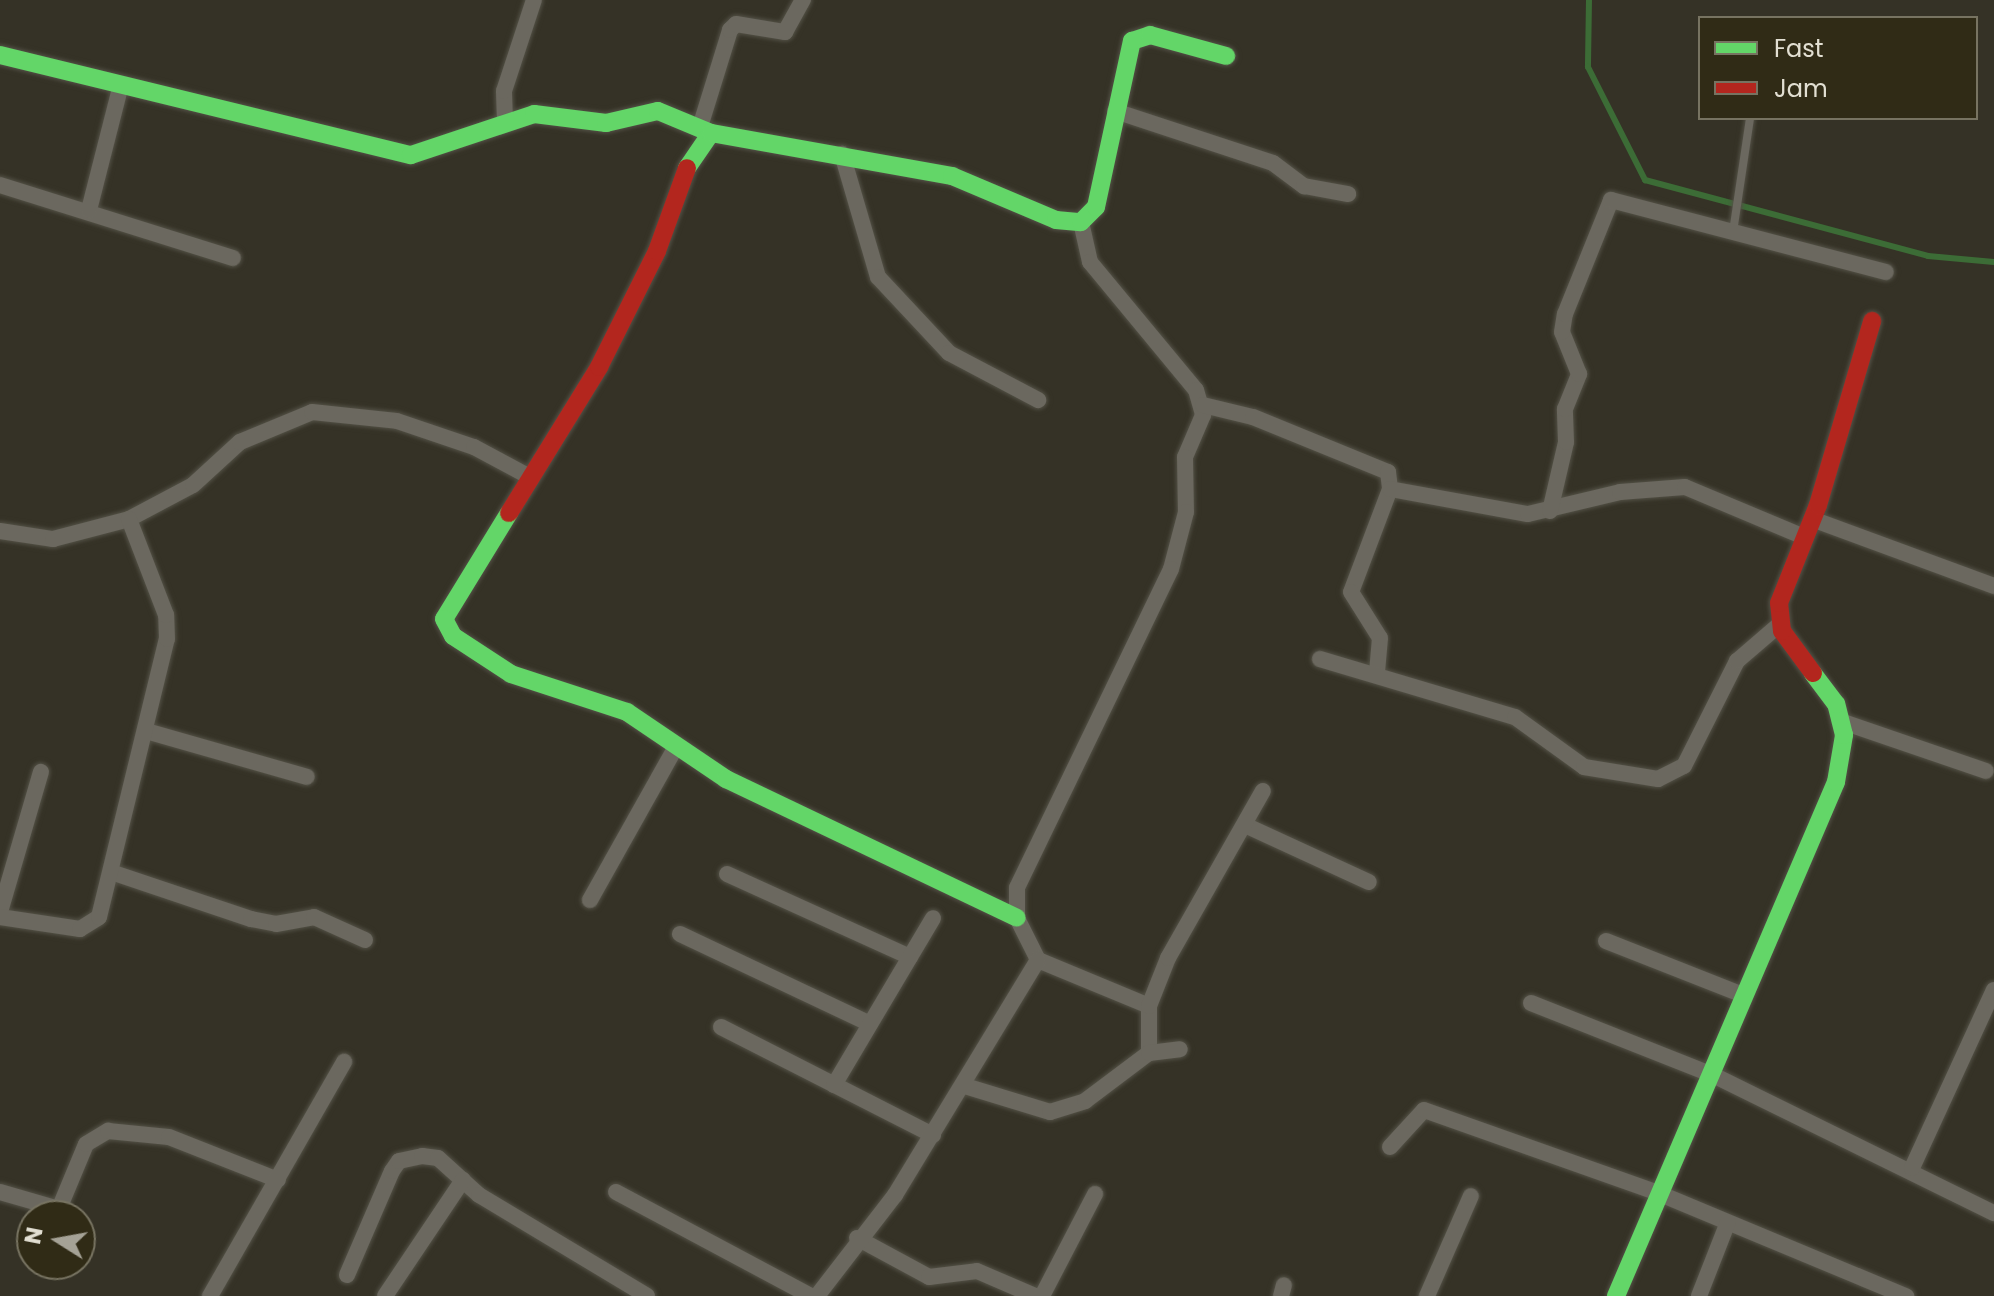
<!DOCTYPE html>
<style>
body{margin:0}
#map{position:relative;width:1994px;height:1296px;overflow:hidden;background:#353226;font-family:Poppins,sans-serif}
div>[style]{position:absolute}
.stream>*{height:6px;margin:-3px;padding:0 3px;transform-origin:3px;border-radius:3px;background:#3c6c36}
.roads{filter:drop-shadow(0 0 2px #535146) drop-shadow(0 0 2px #535146)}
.lane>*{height:8px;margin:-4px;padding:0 4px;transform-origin:4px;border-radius:4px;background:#6b685f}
.street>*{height:16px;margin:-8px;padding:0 8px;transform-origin:8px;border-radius:8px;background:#6b685f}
.fast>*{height:18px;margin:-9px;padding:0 9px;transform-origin:9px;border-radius:9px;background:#63d668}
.jam>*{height:18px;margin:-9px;padding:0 9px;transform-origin:9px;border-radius:9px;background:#b3261e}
span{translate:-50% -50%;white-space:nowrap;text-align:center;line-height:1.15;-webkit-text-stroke:8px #302b16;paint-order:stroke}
.legend{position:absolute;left:1698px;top:16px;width:280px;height:104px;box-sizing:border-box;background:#302b16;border:2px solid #777361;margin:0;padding:10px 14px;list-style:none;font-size:24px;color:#e2dfd2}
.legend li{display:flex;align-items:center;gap:16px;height:40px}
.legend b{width:40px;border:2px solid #777361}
.north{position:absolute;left:16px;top:1200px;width:80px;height:80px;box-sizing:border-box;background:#302b16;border:2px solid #777361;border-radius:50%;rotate:281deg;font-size:22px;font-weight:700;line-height:32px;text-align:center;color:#e2dfd2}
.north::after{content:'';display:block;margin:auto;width:28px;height:36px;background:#a5a296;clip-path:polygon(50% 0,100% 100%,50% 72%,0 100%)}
</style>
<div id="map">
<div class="stream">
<div style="left:1589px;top:0;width:67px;rotate:90.9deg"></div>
<div style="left:1588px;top:67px;width:127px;rotate:63.2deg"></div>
<div style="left:1645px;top:180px;width:293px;rotate:15deg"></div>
<div style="left:1928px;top:256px;width:66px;rotate:5.2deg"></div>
</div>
<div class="roads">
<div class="lane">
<div style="left:1733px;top:232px;width:115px;rotate:-81.5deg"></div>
</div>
<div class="street">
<div style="left:1115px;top:111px;width:166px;rotate:18.2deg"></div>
<div style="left:1273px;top:163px;width:39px;rotate:37deg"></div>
<div style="left:1304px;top:186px;width:45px;rotate:10.3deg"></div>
<div style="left:505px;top:121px;width:30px;rotate:-92deg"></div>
<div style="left:504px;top:91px;width:96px;rotate:-71.8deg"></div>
<div style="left:700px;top:127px;width:102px;rotate:-72.8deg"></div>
<div style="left:730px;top:30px;width:8px;rotate:-45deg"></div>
<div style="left:736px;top:24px;width:50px;rotate:9.3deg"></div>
<div style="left:785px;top:32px;width:37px;rotate:-61deg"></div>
<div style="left:842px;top:154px;width:128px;rotate:73.7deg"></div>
<div style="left:878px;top:277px;width:104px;rotate:46.9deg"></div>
<div style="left:949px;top:353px;width:101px;rotate:27.8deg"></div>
<div style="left:0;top:185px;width:244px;rotate:17.4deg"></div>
<div style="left:89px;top:210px;width:126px;rotate:-75.7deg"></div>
<div style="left:1081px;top:222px;width:41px;rotate:77.3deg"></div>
<div style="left:1090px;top:262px;width:166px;rotate:50.4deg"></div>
<div style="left:1196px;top:390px;width:26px;rotate:74deg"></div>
<div style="left:1203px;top:415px;width:46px;rotate:113.2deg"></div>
<div style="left:1185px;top:457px;width:55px;rotate:89deg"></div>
<div style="left:1186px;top:512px;width:59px;rotate:104.7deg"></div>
<div style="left:1171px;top:569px;width:354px;rotate:115.8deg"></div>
<div style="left:1017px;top:888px;width:30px;rotate:90deg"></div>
<div style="left:1017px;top:918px;width:47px;rotate:63.4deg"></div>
<div style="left:1038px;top:960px;width:120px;rotate:22.5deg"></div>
<div style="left:1203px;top:405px;width:51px;rotate:13.5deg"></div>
<div style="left:1253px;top:417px;width:146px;rotate:22.2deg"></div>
<div style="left:1388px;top:472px;width:17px;rotate:83deg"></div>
<div style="left:1390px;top:489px;width:110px;rotate:110.7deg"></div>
<div style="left:1351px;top:592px;width:54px;rotate:57.8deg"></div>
<div style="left:1380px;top:638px;width:35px;rotate:95deg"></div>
<div style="left:1390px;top:489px;width:140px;rotate:10.3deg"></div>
<div style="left:1528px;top:514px;width:95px;rotate:-13.4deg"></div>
<div style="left:1620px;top:492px;width:65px;rotate:-4.4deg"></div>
<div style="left:1685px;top:487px;width:129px;rotate:22.8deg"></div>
<div style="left:1550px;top:511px;width:71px;rotate:-76.9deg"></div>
<div style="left:1566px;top:442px;width:33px;rotate:-92deg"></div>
<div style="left:1565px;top:409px;width:38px;rotate:-68deg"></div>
<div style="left:1579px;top:374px;width:45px;rotate:-112deg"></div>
<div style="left:1562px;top:332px;width:18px;rotate:-81deg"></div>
<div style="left:1565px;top:314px;width:123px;rotate:-68deg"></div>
<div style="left:1611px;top:200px;width:284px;rotate:14.7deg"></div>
<div style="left:1812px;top:519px;width:194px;rotate:20.2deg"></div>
<div style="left:0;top:531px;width:54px;rotate:8.6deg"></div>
<div style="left:53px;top:539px;width:79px;rotate:-14.7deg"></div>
<div style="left:129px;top:519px;width:72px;rotate:-28deg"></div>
<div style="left:193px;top:485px;width:64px;rotate:-42.5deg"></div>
<div style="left:240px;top:442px;width:78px;rotate:-22.6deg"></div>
<div style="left:312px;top:412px;width:85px;rotate:6deg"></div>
<div style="left:397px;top:421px;width:81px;rotate:18.7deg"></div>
<div style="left:474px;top:447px;width:64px;rotate:28.2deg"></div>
<div style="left:1320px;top:659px;width:203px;rotate:16.6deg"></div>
<div style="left:1515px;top:717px;width:85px;rotate:35.9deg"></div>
<div style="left:1584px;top:767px;width:75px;rotate:9.2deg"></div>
<div style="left:1658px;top:779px;width:29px;rotate:-27deg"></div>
<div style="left:1684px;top:766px;width:118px;rotate:-63.2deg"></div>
<div style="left:1737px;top:661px;width:57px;rotate:-40.7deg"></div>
<div style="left:1840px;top:721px;width:154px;rotate:18.9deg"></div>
<div style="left:146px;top:731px;width:167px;rotate:15.9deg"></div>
<div style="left:1247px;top:826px;width:134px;rotate:24.7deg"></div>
<div style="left:111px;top:872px;width:148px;rotate:18.6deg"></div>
<div style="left:251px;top:919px;width:25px;rotate:11deg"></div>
<div style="left:276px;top:924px;width:39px;rotate:-10deg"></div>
<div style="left:314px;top:917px;width:56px;rotate:24.3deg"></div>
<div style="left:727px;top:874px;width:201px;rotate:24.4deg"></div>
<div style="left:590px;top:900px;width:176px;rotate:-60.7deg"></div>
<div style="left:0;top:912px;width:146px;rotate:-73.7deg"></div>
<div style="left:0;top:917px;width:81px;rotate:8.5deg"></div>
<div style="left:80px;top:929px;width:22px;rotate:-32deg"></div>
<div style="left:99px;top:917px;width:286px;rotate:-76.3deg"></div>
<div style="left:167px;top:639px;width:24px;rotate:-92deg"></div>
<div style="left:166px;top:615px;width:103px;rotate:-111.1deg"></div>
<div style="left:680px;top:934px;width:210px;rotate:25.3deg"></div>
<div style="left:1606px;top:941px;width:147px;rotate:21.5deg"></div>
<div style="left:1531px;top:1003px;width:196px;rotate:21.6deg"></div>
<div style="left:1713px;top:1075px;width:313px;rotate:26.2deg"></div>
<div style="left:721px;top:1027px;width:238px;rotate:27deg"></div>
<div style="left:1149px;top:1053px;width:47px;rotate:-90deg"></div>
<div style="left:1149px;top:1006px;width:52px;rotate:-68.4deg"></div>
<div style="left:1168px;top:958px;width:192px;rotate:-60.4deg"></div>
<div style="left:834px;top:1085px;width:194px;rotate:-59.3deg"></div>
<div style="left:965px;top:1086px;width:89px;rotate:17deg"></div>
<div style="left:1050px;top:1112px;width:37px;rotate:-17deg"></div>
<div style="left:1085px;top:1101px;width:80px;rotate:-36.9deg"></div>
<div style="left:1149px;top:1053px;width:31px;rotate:-7deg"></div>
<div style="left:1390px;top:1147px;width:50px;rotate:-47.4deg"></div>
<div style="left:1424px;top:1110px;width:248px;rotate:19.5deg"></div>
<div style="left:1658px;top:1193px;width:269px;rotate:22.6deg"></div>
<div style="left:1912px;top:1168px;width:196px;rotate:-65.3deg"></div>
<div style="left:0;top:1192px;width:61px;rotate:16.1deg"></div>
<div style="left:59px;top:1209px;width:70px;rotate:-67.4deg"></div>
<div style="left:86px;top:1144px;width:26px;rotate:-31deg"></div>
<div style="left:108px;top:1131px;width:61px;rotate:5.6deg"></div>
<div style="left:169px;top:1137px;width:117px;rotate:21.5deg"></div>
<div style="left:616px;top:1192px;width:221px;rotate:28.1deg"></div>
<div style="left:857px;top:1238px;width:82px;rotate:28.4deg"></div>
<div style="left:929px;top:1277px;width:48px;rotate:-7.1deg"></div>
<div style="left:977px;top:1271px;width:63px;rotate:23.3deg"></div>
<div style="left:347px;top:1275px;width:113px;rotate:-66.6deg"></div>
<div style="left:392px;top:1171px;width:12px;rotate:-55deg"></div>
<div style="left:399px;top:1161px;width:24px;rotate:-12deg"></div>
<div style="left:422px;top:1156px;width:16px;rotate:7deg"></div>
<div style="left:438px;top:1158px;width:55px;rotate:42.1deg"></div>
<div style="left:479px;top:1195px;width:196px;rotate:31deg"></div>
<div style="left:210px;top:1296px;width:270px;rotate:-60.2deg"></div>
<div style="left:385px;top:1296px;width:140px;rotate:-56.1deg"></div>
<div style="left:817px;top:1296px;width:128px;rotate:-52.3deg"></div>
<div style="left:895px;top:1195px;width:275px;rotate:-58.7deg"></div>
<div style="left:1042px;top:1296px;width:115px;rotate:-62.5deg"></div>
<div style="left:1281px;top:1296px;width:11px;rotate:-75deg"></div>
<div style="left:1427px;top:1296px;width:109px;rotate:-66.3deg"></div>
<div style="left:1699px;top:1296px;width:79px;rotate:-68.6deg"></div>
</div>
<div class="fast">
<div style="left:0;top:55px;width:423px;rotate:13.7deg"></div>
<div style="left:411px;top:155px;width:130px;rotate:-18.4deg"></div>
<div style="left:534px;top:114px;width:73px;rotate:7.1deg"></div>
<div style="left:606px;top:123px;width:53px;rotate:-13deg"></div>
<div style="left:658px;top:111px;width:57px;rotate:22.5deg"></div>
<div style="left:687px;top:168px;width:42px;rotate:-55.6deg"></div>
<div style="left:711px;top:133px;width:245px;rotate:10.1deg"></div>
<div style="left:952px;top:176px;width:113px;rotate:22.9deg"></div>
<div style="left:1056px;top:220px;width:25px;rotate:5deg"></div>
<div style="left:1081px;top:222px;width:21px;rotate:-45deg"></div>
<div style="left:1096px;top:207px;width:170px;rotate:-77.8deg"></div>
<div style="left:1132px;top:41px;width:19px;rotate:-18deg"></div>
<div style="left:1150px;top:35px;width:79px;rotate:15.4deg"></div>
<div style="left:509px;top:513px;width:124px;rotate:121.5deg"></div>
<div style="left:444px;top:619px;width:19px;rotate:62deg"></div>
<div style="left:453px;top:636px;width:69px;rotate:33.2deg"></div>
<div style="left:511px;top:674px;width:122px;rotate:18.1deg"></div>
<div style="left:627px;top:712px;width:120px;rotate:34.1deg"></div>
<div style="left:726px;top:779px;width:322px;rotate:25.5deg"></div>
<div style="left:1616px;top:1296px;width:559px;rotate:-66.83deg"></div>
<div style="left:1836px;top:782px;width:48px;rotate:-80.3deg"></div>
<div style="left:1844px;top:735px;width:32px;rotate:-104deg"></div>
<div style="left:1836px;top:704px;width:39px;rotate:-127deg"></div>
</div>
<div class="jam">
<div style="left:509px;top:513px;width:172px;rotate:-58.3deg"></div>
<div style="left:599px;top:367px;width:130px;rotate:-63.4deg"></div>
<div style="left:657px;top:251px;width:88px;rotate:-70.1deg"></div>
<div style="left:1813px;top:673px;width:52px;rotate:-126.4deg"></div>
<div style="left:1782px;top:631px;width:28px;rotate:-96deg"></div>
<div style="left:1779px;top:603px;width:105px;rotate:-68.3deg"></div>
<div style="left:1818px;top:505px;width:192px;rotate:-73.6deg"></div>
</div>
</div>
<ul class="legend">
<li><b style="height:10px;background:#63d668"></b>Fast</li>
<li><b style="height:10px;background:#b3261e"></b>Jam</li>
</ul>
<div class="north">N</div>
</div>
